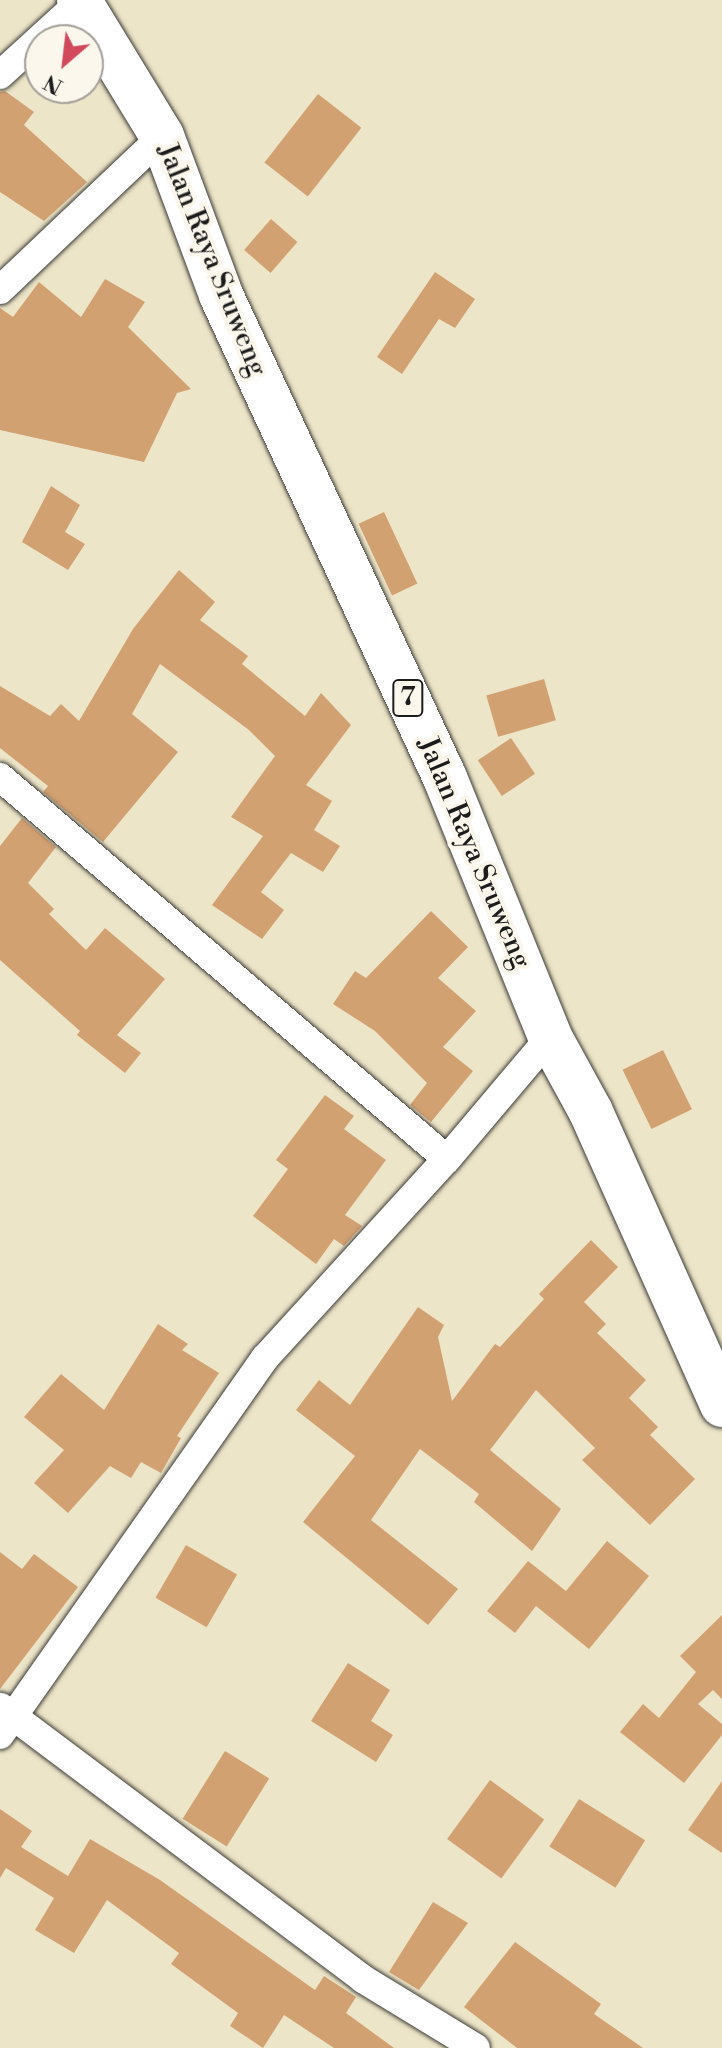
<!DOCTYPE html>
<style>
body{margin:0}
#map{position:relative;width:722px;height:2048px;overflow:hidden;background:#ede5c8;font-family:"Libre Bodoni",serif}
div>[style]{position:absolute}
.building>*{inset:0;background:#d2a172;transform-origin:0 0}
.roads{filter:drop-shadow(0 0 2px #3b3a36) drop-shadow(0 0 2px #3b3a36)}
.minor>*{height:28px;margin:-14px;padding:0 14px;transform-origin:14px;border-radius:14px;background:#fff}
.trunk>*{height:44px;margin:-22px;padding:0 22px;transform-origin:22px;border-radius:22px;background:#fff}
span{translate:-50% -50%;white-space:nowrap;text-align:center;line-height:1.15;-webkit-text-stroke:8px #fbf7ec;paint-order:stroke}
.shield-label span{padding:2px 6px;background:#fbf7ec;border:2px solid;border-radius:6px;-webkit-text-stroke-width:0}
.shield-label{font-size:26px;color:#1c1c1c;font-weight:700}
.street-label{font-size:28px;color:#1c1c1c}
.north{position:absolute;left:24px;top:24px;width:80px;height:80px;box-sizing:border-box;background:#fbf7ec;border:2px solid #a29f99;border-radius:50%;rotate:208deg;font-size:22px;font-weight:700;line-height:32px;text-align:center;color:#1c1c1c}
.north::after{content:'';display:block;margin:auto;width:28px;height:36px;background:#d1495b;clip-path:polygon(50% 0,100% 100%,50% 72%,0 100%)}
</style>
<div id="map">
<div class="building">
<div style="clip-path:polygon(5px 91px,34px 112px,24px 125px,87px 182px,44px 221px,0 192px,0 92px)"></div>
<div style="left:318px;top:94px;width:55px;height:87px;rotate:38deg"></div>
<div style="left:271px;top:219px;width:35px;height:41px;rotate:41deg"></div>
<div style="clip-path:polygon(435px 272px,475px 299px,455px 328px,439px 319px,402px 374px,377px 357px)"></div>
<div style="clip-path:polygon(105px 279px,145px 302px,128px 327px,191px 389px,177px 393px,144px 462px,0 430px,0 308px,13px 317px,39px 282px,81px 317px)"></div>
<div style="clip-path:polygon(51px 486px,80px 505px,65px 532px,85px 544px,68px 570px,22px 542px)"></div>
<div style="left:384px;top:512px;width:79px;height:28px;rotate:65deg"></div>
<div style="clip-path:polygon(179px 570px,215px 602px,200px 620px,248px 656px,242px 664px,305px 716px,321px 693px,351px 725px,306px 785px,332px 801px,314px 830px,340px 846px,323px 872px,291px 853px,261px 892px,284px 910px,262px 939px,212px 905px,263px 836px,231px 817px,275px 756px,249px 730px,160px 664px,132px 714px,178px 752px,103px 842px,43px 792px,48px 786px,0 748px,0 686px,50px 716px,61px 704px,79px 721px,133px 629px)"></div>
<div style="left:544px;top:679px;width:43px;height:60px;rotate:74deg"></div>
<div style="left:511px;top:738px;width:43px;height:40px;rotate:56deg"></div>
<div style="clip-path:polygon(22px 818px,56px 847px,28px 883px,54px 909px,49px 914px,86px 950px,105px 928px,165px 979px,117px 1035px,141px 1053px,125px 1073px,77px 1035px,80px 1031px,0 960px,0 846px)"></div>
<div style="clip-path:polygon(431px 911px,468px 947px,438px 978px,476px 1011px,443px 1047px,473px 1071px,431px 1122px,410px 1105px,427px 1083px,375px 1031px,333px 1004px,355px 971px,366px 978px)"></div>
<div style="left:663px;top:1050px;width:66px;height:45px;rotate:64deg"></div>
<div style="clip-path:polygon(325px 1095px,354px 1116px,344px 1129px,386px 1160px,345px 1215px,362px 1226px,344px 1246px,334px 1239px,316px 1264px,253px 1216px,288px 1169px,276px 1160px)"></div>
<div style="clip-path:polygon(591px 1240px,618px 1267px,584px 1302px,606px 1324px,597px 1333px,646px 1380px,629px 1398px,658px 1427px,650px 1435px,695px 1479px,650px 1525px,582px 1460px,595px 1448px,536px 1390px,490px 1450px,561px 1509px,532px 1551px,474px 1502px,479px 1494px,420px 1449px,371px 1520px,458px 1589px,428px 1625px,303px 1522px,355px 1456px,296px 1410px,319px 1380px,350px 1405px,418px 1307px,444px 1325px,438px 1337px,452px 1401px,495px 1344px,500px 1347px,544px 1299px,539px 1294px)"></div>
<div style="clip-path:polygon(158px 1324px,188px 1344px,182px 1350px,219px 1373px,177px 1436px,181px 1438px,161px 1473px,141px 1462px,131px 1478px,110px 1466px,68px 1513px,34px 1483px,64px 1450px,24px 1417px,61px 1374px,104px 1410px)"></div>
<div style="clip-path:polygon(607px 1541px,649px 1576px,589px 1649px,536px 1606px,515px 1633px,487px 1611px,528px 1561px,566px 1591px)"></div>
<div style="left:186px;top:1545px;width:59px;height:61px;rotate:30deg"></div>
<div style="clip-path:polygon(0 1552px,22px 1569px,34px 1554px,78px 1587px,0 1689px)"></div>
<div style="clip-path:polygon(722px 1615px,722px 1699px,713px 1690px,698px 1704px,722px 1724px,722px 1735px,684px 1783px,620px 1732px,643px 1704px,659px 1718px,696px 1672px,680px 1656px)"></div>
<div style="clip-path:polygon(348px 1663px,390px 1690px,371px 1721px,393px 1735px,376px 1762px,311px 1721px)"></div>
<div style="left:225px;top:1751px;width:52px;height:80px;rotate:32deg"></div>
<div style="left:490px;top:1780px;width:67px;height:73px;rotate:36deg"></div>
<div style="clip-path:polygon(722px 1781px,722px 1853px,688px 1830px)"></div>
<div style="left:579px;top:1799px;width:78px;height:56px;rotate:32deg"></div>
<div style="clip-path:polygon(0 1809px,32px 1831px,21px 1847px,68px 1876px,90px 1839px,160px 1880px,315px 1990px,324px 1976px,356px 1997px,346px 2013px,394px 2048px,334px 2048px,284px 2015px,263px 2048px,230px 2026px,238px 2013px,171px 1964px,179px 1953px,107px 1900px,74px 1953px,35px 1930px,54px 1898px,6px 1868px,0 1878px)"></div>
<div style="clip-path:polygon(433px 1902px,468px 1923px,419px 1990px,389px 1972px)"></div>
<div style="clip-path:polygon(515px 1942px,601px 2004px,594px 2014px,643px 2048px,517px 2048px,464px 2007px)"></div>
</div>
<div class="roads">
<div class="minor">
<div style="left:0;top:75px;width:108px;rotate:-42.4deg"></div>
<div style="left:0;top:290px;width:224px;rotate:-43.5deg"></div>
<div style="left:0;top:777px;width:588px;rotate:40.52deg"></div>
<div style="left:1px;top:1707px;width:453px;rotate:36.9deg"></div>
<div style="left:363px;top:1979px;width:132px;rotate:31.4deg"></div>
<div style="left:0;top:1735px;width:461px;rotate:-54.9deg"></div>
<div style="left:265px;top:1358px;width:270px;rotate:-47.6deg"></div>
<div style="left:447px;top:1159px;width:160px;rotate:-49.8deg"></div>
</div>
<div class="trunk">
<div style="left:79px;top:0;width:159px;rotate:58.6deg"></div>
<div style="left:162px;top:136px;width:170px;rotate:69.6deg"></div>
<div style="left:221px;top:295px;width:532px;rotate:65.12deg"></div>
<div style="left:445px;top:778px;width:279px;rotate:67.9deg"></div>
<div style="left:550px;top:1037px;width:85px;rotate:61.3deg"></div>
<div style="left:591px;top:1112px;width:321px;rotate:65.9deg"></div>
</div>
</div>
<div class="shield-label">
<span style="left:408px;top:698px">7</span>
</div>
<div class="street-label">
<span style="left:212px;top:260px;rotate:68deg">Jalan Raya Sruweng</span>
<span style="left:474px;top:853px;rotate:67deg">Jalan Raya Sruweng</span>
</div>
<div class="north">N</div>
</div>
